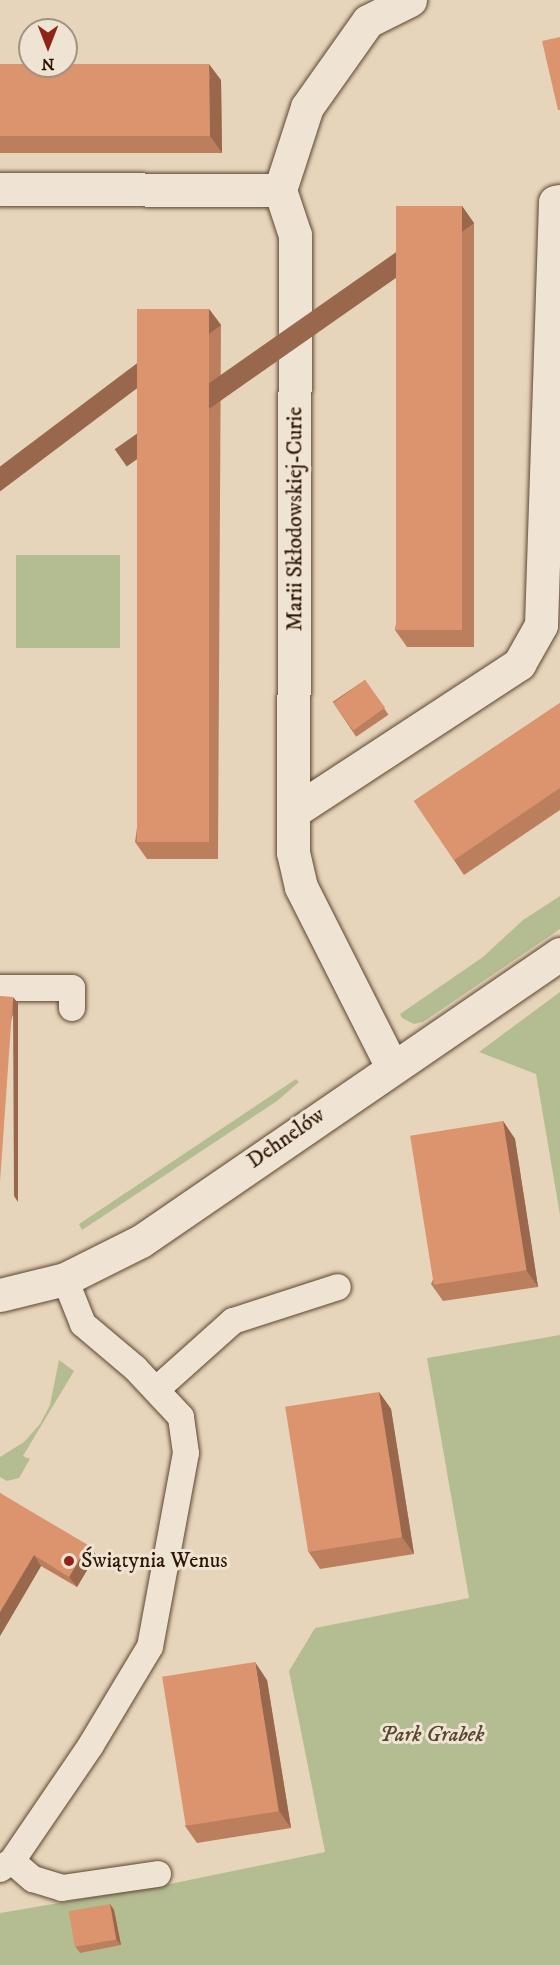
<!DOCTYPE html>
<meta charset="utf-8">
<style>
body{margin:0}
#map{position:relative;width:560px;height:1965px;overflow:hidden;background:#e7d5bb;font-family:"IM FELL DW Pica",serif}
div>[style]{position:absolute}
.green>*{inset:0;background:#b4bd91;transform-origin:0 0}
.roads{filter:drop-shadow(0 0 2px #5d4630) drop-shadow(0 0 2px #5d4630)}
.service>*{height:26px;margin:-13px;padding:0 13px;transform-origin:13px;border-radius:13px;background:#efe4d3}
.minor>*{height:33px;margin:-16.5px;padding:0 16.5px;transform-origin:16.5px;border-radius:16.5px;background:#efe4d3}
.tertiary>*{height:33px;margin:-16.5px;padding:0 16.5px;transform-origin:16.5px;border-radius:16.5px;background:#efe4d3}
.wall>*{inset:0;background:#bc7f5e;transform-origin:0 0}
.shaded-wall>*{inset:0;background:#99684c;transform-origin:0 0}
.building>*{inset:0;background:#db946d;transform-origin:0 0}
.dots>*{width:16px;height:16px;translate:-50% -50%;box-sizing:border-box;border:3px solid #efe4d3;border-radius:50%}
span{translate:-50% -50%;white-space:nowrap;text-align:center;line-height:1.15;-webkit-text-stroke:6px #efe4d3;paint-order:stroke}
.street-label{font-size:22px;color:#2f1602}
.poi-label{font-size:22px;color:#2f1602}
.left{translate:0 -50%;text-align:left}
.park-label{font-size:22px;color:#57482d;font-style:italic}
.north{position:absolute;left:18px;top:18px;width:60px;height:60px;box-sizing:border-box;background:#efe4d3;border:2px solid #a2927f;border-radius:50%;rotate:180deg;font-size:16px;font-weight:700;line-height:24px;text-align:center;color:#2f1602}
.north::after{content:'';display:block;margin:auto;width:21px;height:27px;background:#8f2418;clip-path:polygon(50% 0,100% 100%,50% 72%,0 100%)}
</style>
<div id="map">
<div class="green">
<div style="left:120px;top:555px;width:93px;height:104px;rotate:90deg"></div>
<div style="clip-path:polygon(560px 896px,560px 929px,423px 1022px,414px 1024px,402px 1018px,400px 1014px,483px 957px,523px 920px)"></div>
<div style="clip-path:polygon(560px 992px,560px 1215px,536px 1074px,479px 1052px)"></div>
<div style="clip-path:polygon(296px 1079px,299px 1082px,277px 1101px,82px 1230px,79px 1224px)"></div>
<div style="clip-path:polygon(560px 1335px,560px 1965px,0 1965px,0 1913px,165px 1885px,325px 1852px,289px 1671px,315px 1628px,469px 1598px,427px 1358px)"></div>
<div style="clip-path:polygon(59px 1360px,74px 1371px,23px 1456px,30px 1459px,19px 1478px,7px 1481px,0 1477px,0 1457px,24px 1442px,40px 1424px,50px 1405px)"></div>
</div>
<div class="roads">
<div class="service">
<div style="left:0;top:988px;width:72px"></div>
<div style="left:72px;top:988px;width:20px;rotate:90deg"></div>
<div style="left:157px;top:1389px;width:102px;rotate:-41.8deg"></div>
<div style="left:233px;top:1321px;width:110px;rotate:-17.9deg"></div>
<div style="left:12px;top:1861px;width:28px;rotate:41deg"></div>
<div style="left:33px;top:1879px;width:30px;rotate:17deg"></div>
<div style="left:62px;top:1888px;width:97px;rotate:-8.3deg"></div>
<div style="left:0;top:1869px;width:14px;rotate:-34deg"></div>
<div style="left:12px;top:1861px;width:140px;rotate:-55.7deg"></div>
<div style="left:91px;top:1745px;width:114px;rotate:-59deg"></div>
<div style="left:150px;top:1647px;width:197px;rotate:-79.5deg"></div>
<div style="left:186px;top:1453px;width:36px;rotate:-98deg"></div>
<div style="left:181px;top:1417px;width:67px;rotate:-133.2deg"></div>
<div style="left:135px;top:1368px;width:68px;rotate:-139.8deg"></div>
<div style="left:83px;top:1324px;width:48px;rotate:-111.8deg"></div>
</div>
<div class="minor">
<div style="left:0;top:189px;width:280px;rotate:0.2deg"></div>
<div style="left:296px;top:810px;width:267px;rotate:-33.2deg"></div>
<div style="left:519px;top:664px;width:45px;rotate:-60.6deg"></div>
<div style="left:541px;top:625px;width:423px;rotate:-88.1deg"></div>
<div style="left:555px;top:202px;width:5px;rotate:-11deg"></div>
<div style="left:392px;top:1067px;width:202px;rotate:-116.8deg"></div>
<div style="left:301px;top:887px;width:36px;rotate:-103deg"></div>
<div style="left:293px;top:852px;width:617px;rotate:-89.81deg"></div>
<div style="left:295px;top:235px;width:47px;rotate:-108.4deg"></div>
<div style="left:280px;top:190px;width:87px;rotate:-72deg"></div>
<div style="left:307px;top:107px;width:105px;rotate:-54.7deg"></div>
<div style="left:368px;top:21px;width:47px;rotate:-26.6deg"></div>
</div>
<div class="tertiary">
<div style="left:0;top:1295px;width:67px;rotate:-13.8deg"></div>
<div style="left:65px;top:1279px;width:85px;rotate:-26.6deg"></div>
<div style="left:141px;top:1241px;width:508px;rotate:-34.41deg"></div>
</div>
</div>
<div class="wall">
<div style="clip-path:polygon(0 64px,221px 80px,222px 153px,0 153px)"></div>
<div style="clip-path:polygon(462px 206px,474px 223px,474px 647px,407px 647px,395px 630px)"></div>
<div style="clip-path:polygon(209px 309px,221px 325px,218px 859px,147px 859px,135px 842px)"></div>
<div style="left:365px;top:680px;width:42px;height:39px;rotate:56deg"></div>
<div style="clip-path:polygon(560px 703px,560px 810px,464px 875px,414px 801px)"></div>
<div style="left:0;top:996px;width:19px;height:206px;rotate:21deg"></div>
<div style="clip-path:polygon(503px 1121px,515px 1139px,538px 1287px,443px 1301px,431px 1284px)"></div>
<div style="clip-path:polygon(379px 1392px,391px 1409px,414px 1554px,320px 1569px,308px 1551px)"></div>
<div style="clip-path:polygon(0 1493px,96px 1555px,77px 1587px,41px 1566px,0 1636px)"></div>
<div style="clip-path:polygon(267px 1680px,291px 1828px,197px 1843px,185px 1826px)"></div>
<div style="clip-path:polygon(110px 1904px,114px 1910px,121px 1945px,80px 1953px,75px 1946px)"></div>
</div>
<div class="shaded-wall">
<div style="clip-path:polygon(209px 64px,221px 80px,222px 153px,210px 136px)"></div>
<div style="left:462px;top:206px;width:21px;height:424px;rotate:55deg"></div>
<div style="left:209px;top:309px;width:20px;height:533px;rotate:53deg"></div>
<div style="clip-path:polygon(13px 997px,18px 1003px,18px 1202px,14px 1196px)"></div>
<div style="clip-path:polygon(503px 1121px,515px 1139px,538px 1287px,526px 1270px)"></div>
<div style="clip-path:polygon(379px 1392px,391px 1409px,414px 1554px,402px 1537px)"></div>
<div style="clip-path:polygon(88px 1545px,96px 1555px,77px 1587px,69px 1577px)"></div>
<div style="clip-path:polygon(34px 1555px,41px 1566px,0 1636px,0 1612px)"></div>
<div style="clip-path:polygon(255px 1662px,267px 1680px,291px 1828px,279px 1811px)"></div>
<div style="clip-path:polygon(110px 1904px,114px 1910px,121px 1945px,116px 1939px)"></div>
</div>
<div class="building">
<div style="clip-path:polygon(560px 37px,560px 110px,558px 110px,542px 41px)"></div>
<div style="clip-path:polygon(0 64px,30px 64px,30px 66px,66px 66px,66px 64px,209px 64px,210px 136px,0 136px)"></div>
<div style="left:396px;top:206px;width:66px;height:424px"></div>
<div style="left:137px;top:309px;width:72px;height:533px"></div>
<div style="left:365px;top:680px;width:34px;height:39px;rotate:54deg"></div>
<div style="clip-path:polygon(560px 703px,560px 788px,454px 860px,414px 801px)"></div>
<div style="left:0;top:996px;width:13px;height:200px;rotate:4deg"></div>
<div style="left:503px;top:1121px;width:151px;height:94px;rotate:81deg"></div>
<div style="left:379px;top:1392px;width:147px;height:95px;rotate:81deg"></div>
<div style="clip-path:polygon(0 1493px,88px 1545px,69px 1577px,34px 1555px,0 1612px)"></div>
<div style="left:255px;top:1662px;width:151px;height:94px;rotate:81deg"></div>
<div style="left:110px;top:1904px;width:36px;height:42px;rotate:80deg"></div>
</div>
<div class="dots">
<div style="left:69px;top:1561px;background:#8f2418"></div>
</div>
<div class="street-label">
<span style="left:295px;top:519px;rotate:-90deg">Marii Skłodowskiej-Curie</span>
<span style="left:286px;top:1138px;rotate:-35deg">Dehnelów</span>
</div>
<div class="poi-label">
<span class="left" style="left:81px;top:1561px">Świątynia Wenus</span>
</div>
<div class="park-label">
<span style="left:432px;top:1735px">Park Grabek</span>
</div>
<div class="north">N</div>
</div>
